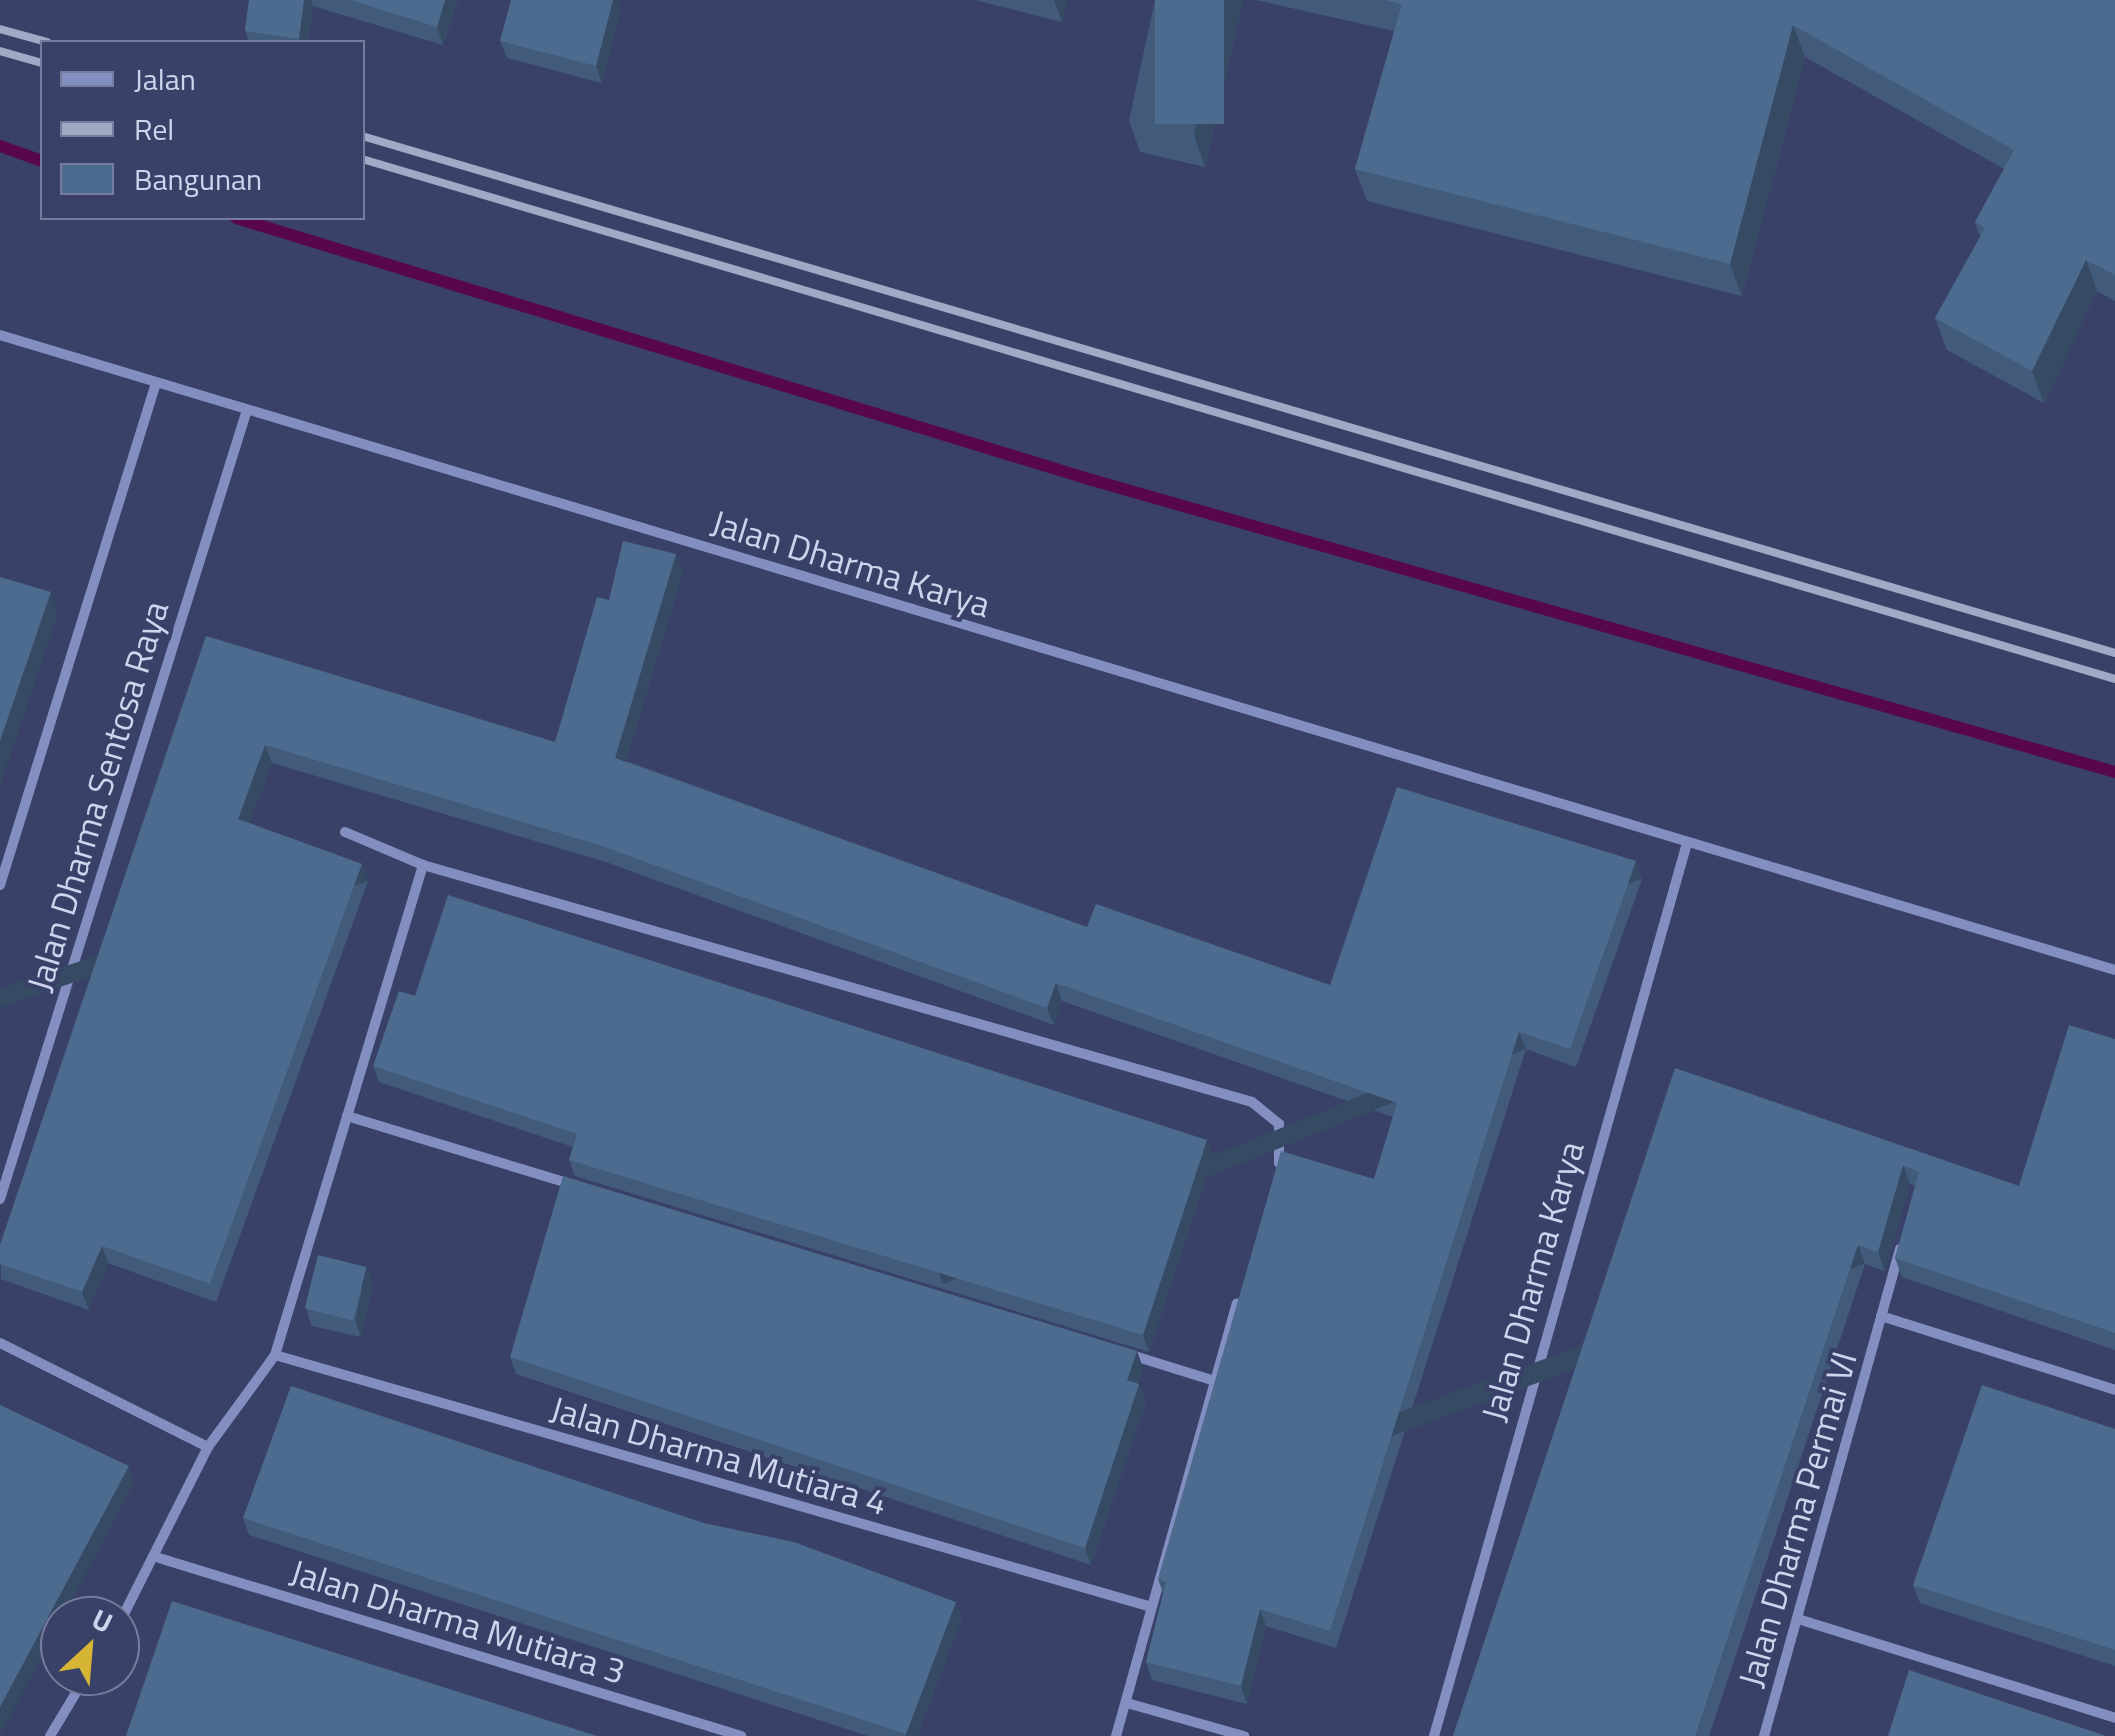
<!DOCTYPE html>
<style>
body{margin:0}
#map{position:relative;width:2115px;height:1736px;overflow:hidden;background:#394168;font-family:"Titillium Web",sans-serif}
div>[style]{position:absolute}
.stream>*{height:12px;margin:-6px;padding:0 6px;transform-origin:6px;border-radius:6px;background:#58074e}
.minor>*{height:10px;margin:-5px;padding:0 5px;transform-origin:5px;border-radius:5px;background:#838fc1}
.rail>*{height:8px;margin:-4px;padding:0 4px;transform-origin:4px;border-radius:4px;background:#a2a9c5}
.wall>*{inset:0;background:#425b7b}
.shaded-wall>*{inset:0;background:#364a64;transform-origin:0 0}
.building>*{inset:0;background:#4d6a8f;transform-origin:0 0}
span{translate:-50% -50%;white-space:nowrap;text-align:center;line-height:1.15;-webkit-text-stroke:8px #394168;paint-order:stroke}
.street-label{font-size:35px;color:#ced4ec}
.legend{position:absolute;left:40px;top:40px;width:325px;height:180px;box-sizing:border-box;background:#394168;border:2px solid #757c9d;margin:0;padding:12px 18px;list-style:none;font-size:30px;color:#ced4ec}
.legend li{display:flex;align-items:center;gap:20px;height:50px}
.legend b{width:50px;border:2px solid #757c9d}
.north{position:absolute;left:40px;top:1596px;width:100px;height:100px;box-sizing:border-box;background:#394168;border:2px solid #757c9d;border-radius:50%;rotate:26deg;font-size:28px;font-weight:700;line-height:40px;text-align:center;color:#ced4ec}
.north::after{content:'';display:block;margin:auto;width:35px;height:45px;background:#d6b534;clip-path:polygon(50% 0,100% 100%,50% 72%,0 100%)}
</style>
<div id="map">
<div class="stream">
<div style="left:0;top:146px;width:45px;rotate:19.7deg"></div>
<div style="left:236px;top:218px;width:895px;rotate:17.02deg"></div>
<div style="left:1092px;top:480px;width:1064px;rotate:15.93deg"></div>
</div>
<div class="minor">
<div style="left:0;top:335px;width:2208px;rotate:16.71deg"></div>
<div style="left:345px;top:832px;width:85px;rotate:22.9deg"></div>
<div style="left:0;top:885px;width:526px;rotate:-72.74deg"></div>
<div style="left:347px;top:1116px;width:234px;rotate:16.9deg"></div>
<div style="left:0;top:1199px;width:827px;rotate:-72.62deg"></div>
<div style="left:1881px;top:1316px;width:245px;rotate:17.5deg"></div>
<div style="left:0;top:1343px;width:233px;rotate:26.6deg"></div>
<div style="left:208px;top:1447px;width:196px;rotate:116.7deg"></div>
<div style="left:1128px;top:1354px;width:91px;rotate:17.2deg"></div>
<div style="left:275px;top:1355px;width:908px;rotate:16.04deg"></div>
<div style="left:208px;top:1447px;width:114px;rotate:-53.9deg"></div>
<div style="left:275px;top:1355px;width:512px;rotate:-73.19deg"></div>
<div style="left:423px;top:865px;width:862px;rotate:15.95deg"></div>
<div style="left:1252px;top:1102px;width:35px;rotate:39deg"></div>
<div style="left:1279px;top:1124px;width:39px;rotate:90deg"></div>
<div style="left:159px;top:1558px;width:609px;rotate:17.01deg"></div>
<div style="left:1798px;top:1619px;width:332px;rotate:17.3deg"></div>
<div style="left:1127px;top:1703px;width:122px;rotate:15.8deg"></div>
<div style="left:50px;top:1736px;width:70px;rotate:-59deg"></div>
<div style="left:1116px;top:1736px;width:449px;rotate:-74.4deg"></div>
<div style="left:1434px;top:1736px;width:928px;rotate:-74.18deg"></div>
<div style="left:1764px;top:1736px;width:506px;rotate:-74.4deg"></div>
</div>
<div class="rail">
<div style="left:0;top:29px;width:49px;rotate:15.5deg"></div>
<div style="left:0;top:51px;width:44px;rotate:15.9deg"></div>
<div style="left:362px;top:136px;width:1828px;rotate:16.43deg"></div>
<div style="left:362px;top:159px;width:1828px;rotate:16.52deg"></div>
</div>
<div class="wall">
<div style="clip-path:polygon(249px 0,458px 0,443px 45px,313px 6px,308px 42px,249px 42px,245px 31px)"></div>
<div style="clip-path:polygon(975px 0,1067px 0,1062px 22px)"></div>
<div style="clip-path:polygon(1155px 0,1243px 0,1205px 167px,1140px 152px,1129px 121px)"></div>
<div style="clip-path:polygon(1256px 0,2115px 0,2115px 301px,2097px 291px,2044px 403px,1947px 350px,1935px 318px,1980px 237px,1975px 222px,2004px 169px,1805px 57px,1742px 296px,1367px 201px,1355px 169px,1394px 31px)"></div>
<div style="clip-path:polygon(621px 9px,602px 83px,507px 58px,500px 41px)"></div>
<div style="clip-path:polygon(676px 554px,683px 572px,626px 761px,1087px 927px,1330px 985px,1636px 861px,1642px 879px,1576px 1067px,1526px 1049px,1336px 1648px,1266px 1626px,1247px 1704px,1152px 1680px,1146px 1662px,1163px 1593px,1158px 1579px,1374px 1179px,1393px 1117px,1062px 1001px,1054px 1025px,606px 862px,272px 763px,249px 823px,362px 864px,368px 881px,216px 1302px,108px 1263px,89px 1310px,1px 1279px,0 1245px,206px 636px,555px 742px,609px 600px)"></div>
<div style="clip-path:polygon(2115px 1039px,2115px 1350px,1902px 1277px,1895px 1258px,1915px 1186px,1910px 1184px,1885px 1271px,1865px 1264px,1709px 1736px,1453px 1736px,1675px 1068px,2019px 1186px)"></div>
<div style="clip-path:polygon(373px 1066px,1213px 1156px,1149px 1352px,575px 1176px,569px 1160px,573px 1147px,379px 1082px)"></div>
<div style="clip-path:polygon(373px 1283px,361px 1337px,312px 1326px,306px 1309px)"></div>
<div style="clip-path:polygon(1137px 1351px,1143px 1368px,1138px 1383px,1146px 1401px,1091px 1565px,516px 1374px,510px 1357px)"></div>
<div style="clip-path:polygon(2115px 1429px,2115px 1666px,1920px 1603px,1913px 1585px)"></div>
<div style="clip-path:polygon(243px 1518px,956px 1602px,962px 1618px,917px 1736px,868px 1736px,249px 1535px)"></div>
</div>
<div class="shaded-wall">
<div style="clip-path:polygon(304px 0,311px 0,313px 6px,308px 42px,300px 42px,299px 39px)"></div>
<div style="clip-path:polygon(445px 0,458px 0,443px 45px,437px 27px)"></div>
<div style="clip-path:polygon(613px 0,617px 0,621px 9px,602px 83px,596px 66px)"></div>
<div style="clip-path:polygon(1054px 0,1067px 0,1062px 22px)"></div>
<div style="clip-path:polygon(1224px 0,1243px 0,1205px 167px,1194px 135px)"></div>
<div style="clip-path:polygon(1793px 25px,1805px 57px,1742px 296px,1730px 264px)"></div>
<div style="clip-path:polygon(2086px 260px,2097px 291px,2044px 403px,2032px 371px)"></div>
<div style="clip-path:polygon(676px 554px,683px 572px,622px 775px,615px 758px)"></div>
<div style="clip-path:polygon(51px 592px,58px 614px,0 785px,0 741px)"></div>
<div style="clip-path:polygon(265px 745px,272px 763px,244px 837px,238px 819px)"></div>
<div style="left:1636px;top:861px;width:19px;height:199px;rotate:72deg"></div>
<div style="left:362px;top:864px;width:18px;height:447px;rotate:71deg"></div>
<div style="clip-path:polygon(1056px 983px,1062px 1001px,1054px 1025px,1047px 1008px)"></div>
<div style="left:1519px;top:1032px;width:18px;height:628px;rotate:68deg"></div>
<div style="clip-path:polygon(1207px 1140px,1213px 1156px,1149px 1352px,1143px 1335px)"></div>
<div style="clip-path:polygon(1903px 1165px,1910px 1184px,1885px 1271px,1878px 1252px)"></div>
<div style="left:1858px;top:1245px;width:20px;height:517px;rotate:70deg"></div>
<div style="clip-path:polygon(102px 1246px,108px 1263px,89px 1310px,82px 1292px)"></div>
<div style="clip-path:polygon(367px 1267px,373px 1283px,361px 1337px,355px 1320px)"></div>
<div style="clip-path:polygon(1137px 1351px,1143px 1368px,1133px 1397px,1127px 1380px)"></div>
<div style="clip-path:polygon(1139px 1384px,1146px 1401px,1091px 1565px,1085px 1548px)"></div>
<div style="clip-path:polygon(129px 1466px,135px 1482px,63px 1616px,60px 1616px,60px 1622px,0 1735px,0 1707px)"></div>
<div style="clip-path:polygon(956px 1602px,962px 1618px,917px 1736px,906px 1736px,906px 1734px)"></div>
<div style="clip-path:polygon(1260px 1609px,1266px 1626px,1247px 1704px,1241px 1686px)"></div>
</div>
<div class="building">
<div style="clip-path:polygon(249px 0,304px 0,299px 39px,245px 31px)"></div>
<div style="clip-path:polygon(350px 0,445px 0,437px 27px)"></div>
<div style="clip-path:polygon(511px 0,613px 0,596px 66px,500px 41px)"></div>
<div style="left:1155px;top:0;width:69px;height:124px"></div>
<div style="clip-path:polygon(1386px 0,2115px 0,2115px 275px,2086px 260px,2032px 371px,1935px 318px,1985px 228px,1975px 222px,2014px 150px,1793px 25px,1730px 264px,1355px 169px,1402px 4px)"></div>
<div style="clip-path:polygon(623px 541px,676px 554px,615px 758px,1087px 927px,1096px 904px,1330px 985px,1397px 787px,1636px 861px,1570px 1049px,1519px 1032px,1330px 1631px,1260px 1609px,1241px 1686px,1146px 1662px,1166px 1582px,1158px 1579px,1281px 1151px,1374px 1179px,1397px 1103px,1056px 983px,1047px 1008px,599px 845px,265px 745px,238px 819px,362px 864px,210px 1284px,102px 1246px,82px 1292px,0 1264px,0 1245px,206px 636px,555px 742px,597px 597px,609px 600px)"></div>
<div style="clip-path:polygon(0 577px,51px 592px,0 741px)"></div>
<div style="clip-path:polygon(448px 895px,1207px 1140px,1143px 1335px,569px 1160px,577px 1134px,373px 1066px,399px 991px,415px 996px)"></div>
<div style="clip-path:polygon(2069px 1025px,2115px 1039px,2115px 1333px,1895px 1258px,1919px 1172px,1903px 1165px,1878px 1252px,1858px 1245px,1695px 1736px,1453px 1736px,1675px 1068px,2019px 1186px)"></div>
<div style="clip-path:polygon(563px 1176px,1137px 1351px,1127px 1380px,1139px 1384px,1085px 1548px,510px 1357px)"></div>
<div style="left:318px;top:1255px;width:50px;height:55px;rotate:14deg"></div>
<div style="clip-path:polygon(1982px 1385px,2115px 1429px,2115px 1650px,1913px 1585px)"></div>
<div style="clip-path:polygon(291px 1386px,704px 1523px,794px 1542px,956px 1602px,906px 1734px,243px 1518px)"></div>
<div style="clip-path:polygon(0 1405px,129px 1466px,0 1707px)"></div>
<div style="clip-path:polygon(172px 1601px,597px 1736px,126px 1736px)"></div>
<div style="clip-path:polygon(1909px 1670px,2106px 1736px,1888px 1736px)"></div>
</div>
<div class="street-label">
<span style="left:851px;top:563px;rotate:17deg">Jalan Dharma Karya</span>
<span style="left:97px;top:796px;rotate:-73deg">Jalan Dharma Sentosa Raya</span>
<span style="left:1532px;top:1281px;rotate:-74deg">Jalan Dharma Karya</span>
<span style="left:719px;top:1455px;rotate:16deg">Jalan Dharma Mutiara 4</span>
<span style="left:1797px;top:1519px;rotate:-74deg">Jalan Dharma Permai VI</span>
<span style="left:458px;top:1621px;rotate:17deg">Jalan Dharma Mutiara 3</span>
</div>
<ul class="legend">
<li><b style="height:12px;background:#838fc1"></b>Jalan</li>
<li><b style="height:12px;background:#a2a9c5"></b>Rel</li>
<li><b style="height:28px;background:#4d6a8f"></b>Bangunan</li>
</ul>
<div class="north">U</div>
</div>
